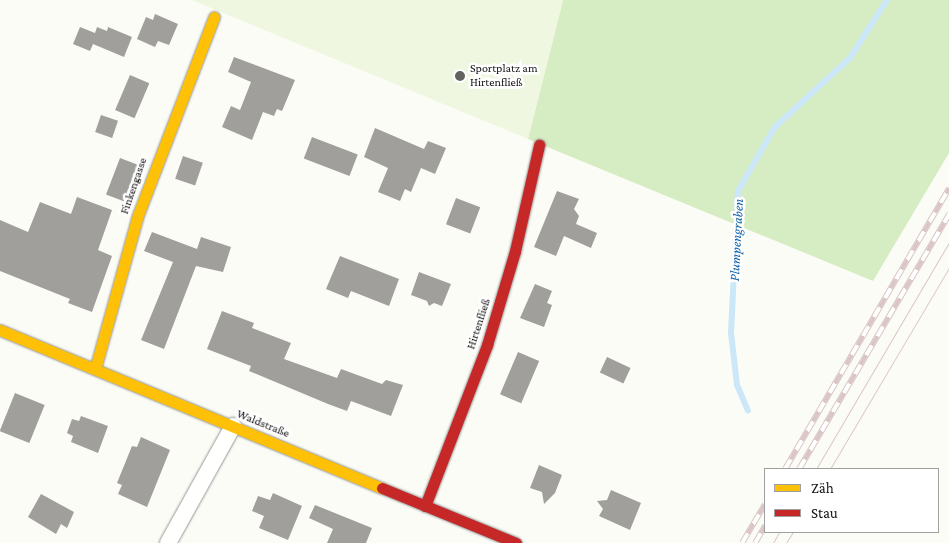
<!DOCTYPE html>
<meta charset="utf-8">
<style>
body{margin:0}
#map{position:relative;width:949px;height:543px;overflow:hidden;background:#fcfcf7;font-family:"Crimson Pro",serif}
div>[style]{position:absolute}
.forest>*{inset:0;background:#d6ecc3}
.pitch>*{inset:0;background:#eff7e0}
.stream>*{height:5.5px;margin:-2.75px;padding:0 2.75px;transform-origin:2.75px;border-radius:2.75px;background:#cbe7f8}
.building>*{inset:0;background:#a09f9c;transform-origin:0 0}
.roads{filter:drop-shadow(0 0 1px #979795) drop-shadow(0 0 1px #979795)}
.street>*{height:16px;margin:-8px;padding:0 8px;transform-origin:8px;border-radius:8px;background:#fffffe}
.slow>*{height:11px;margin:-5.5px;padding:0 5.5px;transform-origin:5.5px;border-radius:5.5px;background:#ffc107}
.jam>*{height:11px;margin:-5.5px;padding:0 5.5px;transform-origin:5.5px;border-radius:5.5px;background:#c62828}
.tram>*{height:1px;margin:-0.5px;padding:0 0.5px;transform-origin:0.5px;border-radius:0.5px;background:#d9c6c5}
.rail>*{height:5.5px;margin-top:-2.75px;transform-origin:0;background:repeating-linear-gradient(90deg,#fff 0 11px,#d9c6c5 0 22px);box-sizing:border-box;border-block:1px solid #d9c6c5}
.dots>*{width:14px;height:14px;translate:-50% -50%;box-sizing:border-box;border:2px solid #fff;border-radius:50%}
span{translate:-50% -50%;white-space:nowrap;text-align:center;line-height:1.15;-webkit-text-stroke:5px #fff;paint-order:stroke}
.poi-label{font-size:12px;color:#111}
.left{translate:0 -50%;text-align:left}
.street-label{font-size:12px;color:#111}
.water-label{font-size:14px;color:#1163ab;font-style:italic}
.legend{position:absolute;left:764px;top:468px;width:175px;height:65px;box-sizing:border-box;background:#fff;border:1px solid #a0a0a0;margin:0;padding:6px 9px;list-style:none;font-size:15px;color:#111}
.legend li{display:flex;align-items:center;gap:10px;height:25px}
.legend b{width:25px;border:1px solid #a0a0a0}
</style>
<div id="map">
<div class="forest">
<div style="clip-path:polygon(563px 0,949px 0,949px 153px,873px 281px,528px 139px)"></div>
</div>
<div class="pitch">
<div style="clip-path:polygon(192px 0,563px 0,528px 139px)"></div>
</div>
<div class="stream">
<div style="left:748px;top:411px;width:28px;rotate:-113deg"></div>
<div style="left:737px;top:385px;width:52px;rotate:-96.6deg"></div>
<div style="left:731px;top:333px;width:142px;rotate:-87.2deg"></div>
<div style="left:738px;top:191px;width:74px;rotate:-60deg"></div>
<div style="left:775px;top:127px;width:102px;rotate:-42.6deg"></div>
<div style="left:850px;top:58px;width:69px;rotate:-57.5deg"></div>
</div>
<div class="building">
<div style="clip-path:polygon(155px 14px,178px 24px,169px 45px,158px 41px,155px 47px,137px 39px,146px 17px,153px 20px)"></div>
<div style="clip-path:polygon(80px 27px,95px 33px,97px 27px,107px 31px,108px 27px,132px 37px,124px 57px,93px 44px,90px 51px,73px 44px)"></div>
<div style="clip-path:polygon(234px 57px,295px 80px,282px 111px,277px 109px,274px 116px,263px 112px,252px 140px,222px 127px,231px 106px,240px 110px,251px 82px,228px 72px)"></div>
<div style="left:130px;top:75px;width:21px;height:38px;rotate:23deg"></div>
<div style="left:101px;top:115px;width:18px;height:18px;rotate:19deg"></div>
<div style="clip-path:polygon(375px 128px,424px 149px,428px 141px,446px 148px,435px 174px,421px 168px,411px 192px,405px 189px,400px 201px,378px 192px,388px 168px,364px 157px)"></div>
<div style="left:312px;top:137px;width:49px;height:23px;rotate:21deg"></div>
<div style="left:183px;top:156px;width:21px;height:24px;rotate:19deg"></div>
<div style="left:120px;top:158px;width:19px;height:39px;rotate:21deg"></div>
<div style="clip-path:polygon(557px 191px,579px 199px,574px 209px,579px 216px,576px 224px,597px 233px,591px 248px,564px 236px,556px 256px,534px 247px)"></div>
<div style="clip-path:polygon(77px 197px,112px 210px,98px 250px,112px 256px,92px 312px,68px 303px,70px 299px,0 271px,0 220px,28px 232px,40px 202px,71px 214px)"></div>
<div style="left:456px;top:198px;width:26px;height:28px;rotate:21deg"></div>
<div style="clip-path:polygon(152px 232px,197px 249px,201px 237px,231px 247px,223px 272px,196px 266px,164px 349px,141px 340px,173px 262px,144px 251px)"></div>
<div style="clip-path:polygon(340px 256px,399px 279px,389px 306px,351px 291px,348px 298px,326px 289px)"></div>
<div style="clip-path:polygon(419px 272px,451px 284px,442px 306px,434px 303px,429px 306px,427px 301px,411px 295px)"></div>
<div style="clip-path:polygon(535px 284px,552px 291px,547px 303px,552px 305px,544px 327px,520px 318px)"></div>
<div style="clip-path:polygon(222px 311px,254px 323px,252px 328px,291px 343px,284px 359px,337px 378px,341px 369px,382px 384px,386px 380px,403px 385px,391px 416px,351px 401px,347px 411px,328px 404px,249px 371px,251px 366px,207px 349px)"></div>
<div style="left:518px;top:352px;width:23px;height:46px;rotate:23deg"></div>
<div style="left:607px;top:357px;width:26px;height:17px;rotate:25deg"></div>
<div style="left:15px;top:393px;width:32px;height:41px;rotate:22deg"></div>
<div style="clip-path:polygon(81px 416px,108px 426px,98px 453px,71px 442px,73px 436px,67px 433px,72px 419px,79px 421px)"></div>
<div style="clip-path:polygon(141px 437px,170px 450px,147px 507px,118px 494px,122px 485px,117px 483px,132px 446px,137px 447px)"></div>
<div style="clip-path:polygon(539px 465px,562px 475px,555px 493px,544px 504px,542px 492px,530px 488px)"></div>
<div style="clip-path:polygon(611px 490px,641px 503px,630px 530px,599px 516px,603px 509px,597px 501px,607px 500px)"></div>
<div style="clip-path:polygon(273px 493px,302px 506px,288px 540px,259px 528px,264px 516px,252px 511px,258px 496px,270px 500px)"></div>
<div style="clip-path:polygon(41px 494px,74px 512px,67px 528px,61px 524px,56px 534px,28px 517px)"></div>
<div style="clip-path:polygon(315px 505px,372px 528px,366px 543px,327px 543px,333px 529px,309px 518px)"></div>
</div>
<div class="roads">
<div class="street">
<div style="left:168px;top:543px;width:134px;rotate:-60.9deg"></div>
</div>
<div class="slow">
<div style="left:0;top:330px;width:413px;rotate:22.5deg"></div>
<div style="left:95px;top:369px;width:160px;rotate:-74.4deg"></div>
<div style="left:138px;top:215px;width:212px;rotate:-69deg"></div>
</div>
<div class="jam">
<div style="left:382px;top:488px;width:145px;rotate:22.3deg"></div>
<div style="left:425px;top:506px;width:173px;rotate:-68.9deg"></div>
<div style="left:487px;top:345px;width:98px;rotate:-73.4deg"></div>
<div style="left:515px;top:251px;width:109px;rotate:-77.2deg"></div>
</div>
</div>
<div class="tram">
<div style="left:816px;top:469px;width:263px;rotate:-59.6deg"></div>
<div style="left:830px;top:469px;width:234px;rotate:-59.4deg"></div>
<div style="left:773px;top:543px;width:13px;rotate:-61deg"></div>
<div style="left:786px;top:543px;width:13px;rotate:-58deg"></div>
</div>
<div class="rail">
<div style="left:785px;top:469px;width:325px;rotate:-59.7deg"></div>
<div style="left:799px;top:469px;width:296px;rotate:-59.5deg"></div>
<div style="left:742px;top:543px;width:45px;rotate:-59.5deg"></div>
<div style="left:755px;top:543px;width:20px;rotate:-60deg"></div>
</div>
<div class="dots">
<div style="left:460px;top:76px;background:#636362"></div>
</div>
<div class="poi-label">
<span class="left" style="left:470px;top:76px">Sportplatz am<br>Hirtenfließ</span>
</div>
<div class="street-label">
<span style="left:134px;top:186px;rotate:-71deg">Finkengasse</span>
<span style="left:479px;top:324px;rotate:-72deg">Hirtenfließ</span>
<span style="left:263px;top:424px;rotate:22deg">Waldstraße</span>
</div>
<div class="water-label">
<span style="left:736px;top:240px;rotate:-87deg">Plumpengraben</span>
</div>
<ul class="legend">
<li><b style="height:6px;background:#ffc107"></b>Zäh</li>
<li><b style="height:6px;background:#c62828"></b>Stau</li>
</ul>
</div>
